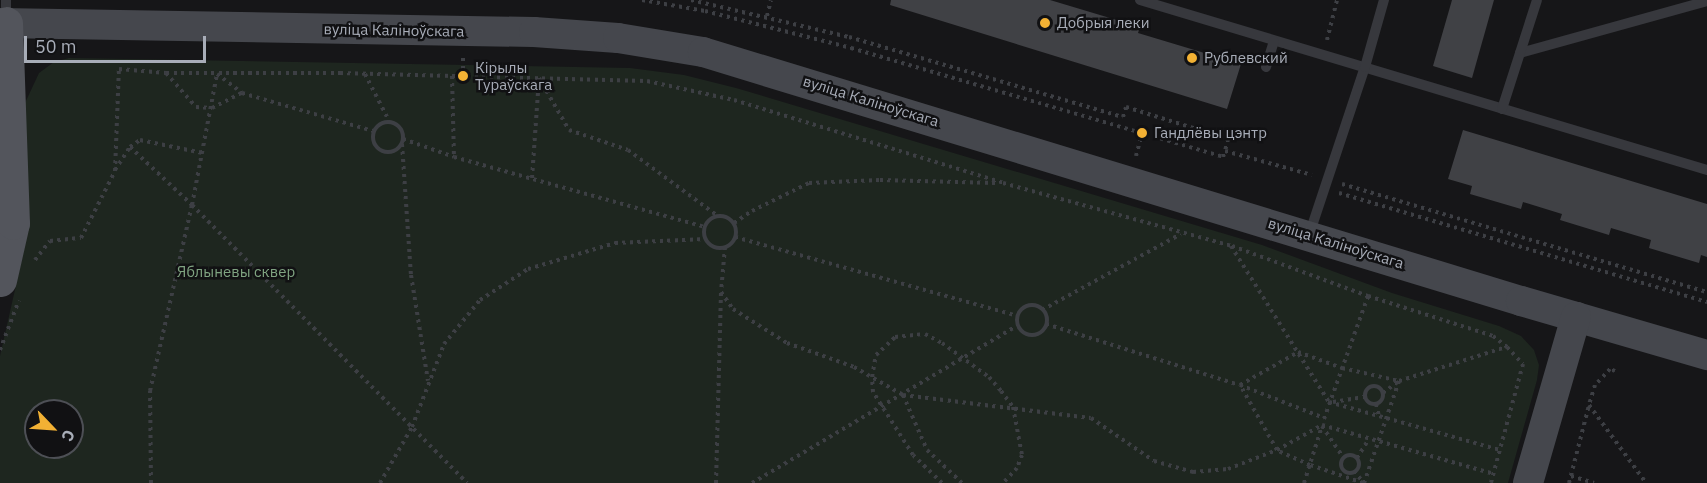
<!DOCTYPE html>
<meta charset="utf-8">
<style>
body{margin:0}
#map{position:relative;width:1707px;height:483px;overflow:hidden;background:#161618;font-family:"IBM Plex Sans",sans-serif}
div>[style]{position:absolute}
.green>*{inset:0;background:#1e261f}
.building>*{inset:0;background:#404145}
.path>*{height:4px;margin-top:-2px;transform-origin:0;background:repeating-linear-gradient(90deg,#3d3f44 0 3px,transparent 0 7.5px)}
.path>.ring{margin:-2px;padding:0;box-sizing:content-box;background:none;border:4px solid #3d3f44;border-radius:50%}
.lane>*{height:10px;margin:-5px;padding:0 5px;transform-origin:5px;border-radius:5px;background:#37383d}
.secondary>*{height:30px;margin:-15px;padding:0 15px;transform-origin:15px;border-radius:15px;background:#45474d}
.primary>*{height:33px;margin:-16.5px;padding:0 16.5px;transform-origin:16.5px;border-radius:16.5px;background:#53555c}
.dots>*{width:16px;height:16px;translate:-50% -50%;box-sizing:border-box;border:3px solid #111113;border-radius:50%}
span{translate:-50% -50%;white-space:nowrap;text-align:center;line-height:1.15;-webkit-text-stroke:5px #111113;paint-order:stroke}
.poi-label{font-size:15px;color:#a8adb8}
.left{translate:0 -50%;text-align:left}
.street-label{font-size:15px;color:#a8adb8}
.park-label{font-size:15px;color:#7fa381}
.north{position:absolute;left:24px;top:399px;width:60px;height:60px;box-sizing:border-box;background:#111113;border:2px solid #4d4f55;border-radius:50%;rotate:115deg;font-size:16px;font-weight:700;line-height:24px;text-align:center;color:#a8adb8}
.north::after{content:'';display:block;margin:auto;width:21px;height:27px;background:#f2b134;clip-path:polygon(50% 0,100% 100%,50% 72%,0 100%)}
.scale{position:absolute;left:24px;top:36px;width:182px;height:27px;box-sizing:border-box;border:3px solid #a8adb8;border-top:0;padding-left:8px;font-size:18px;line-height:21px;white-space:nowrap;color:#a8adb8;-webkit-text-stroke:4px #111113;paint-order:stroke}
</style>
<div id="map">
<div class="green">
<div style="clip-path:polygon(evenodd,69px 58px,630px 68px,684px 75px,736px 88px,1262px 245px,1392px 293px,1499px 326px,1521px 336px,1534px 350px,1539px 365px,1537px 380px,1508px 483px,0 483px,0 356px,26px 241px,25px 103px,39px 73px,54px 62px,69px 58px,36px 411px,72px 411px,72px 447px,36px 447px,36px 411px)"></div>
</div>
<div class="building">
<div style="clip-path:polygon(891px 0,1050px 0,1140px 27px,1138px 33px,1241px 64px,1227px 109px,890px 5px)"></div>
<div style="clip-path:polygon(1452px 0,1494px 0,1472px 78px,1433px 66px)"></div>
<div style="clip-path:polygon(1463px 130px,1707px 204px,1707px 257px,1701px 255px,1699px 263px,1649px 248px,1651px 240px,1611px 228px,1609px 235px,1560px 220px,1562px 214px,1523px 202px,1521px 209px,1470px 194px,1472px 186px,1448px 179px)"></div>
</div>
<div class="path">
<div style="left:642px;top:0;width:64px;rotate:9.9deg"></div>
<div style="left:705px;top:11px;width:151px;rotate:14.2deg"></div>
<div style="left:851px;top:48px;width:388px;rotate:16.3deg"></div>
<div style="left:1223px;top:157px;width:6px;rotate:-72deg"></div>
<div style="left:691px;top:0;width:162px;rotate:13.2deg"></div>
<div style="left:849px;top:37px;width:285px;rotate:16.3deg"></div>
<div style="left:1123px;top:117px;width:10px;rotate:-73deg"></div>
<div style="left:1126px;top:107px;width:107px;rotate:17.4deg"></div>
<div style="left:1228px;top:139px;width:12px;rotate:104deg"></div>
<div style="left:1225px;top:151px;width:90px;rotate:15.4deg"></div>
<div style="left:767px;top:16px;width:16px;rotate:-76deg"></div>
<div style="left:1327px;top:40px;width:41px;rotate:-76deg"></div>
<div style="left:166px;top:73px;width:45px;rotate:48.6deg"></div>
<div style="left:196px;top:107px;width:16px;rotate:4deg"></div>
<div style="left:212px;top:108px;width:34px;rotate:-27deg"></div>
<div style="left:365px;top:74px;width:53px;rotate:62.9deg"></div>
<div style="left:452px;top:76px;width:81px;rotate:88.6deg"></div>
<div style="left:463px;top:76px;width:20px;rotate:-90deg"></div>
<div class="ring" style="left:373px;top:122px;width:26px;height:26px"></div>
<div style="left:403px;top:139px;width:54px;rotate:19.4deg"></div>
<div style="left:454px;top:157px;width:261px;rotate:15.6deg"></div>
<div style="left:402px;top:144px;width:131px;rotate:86.1deg"></div>
<div style="left:411px;top:275px;width:107px;rotate:80.9deg"></div>
<div style="left:130px;top:147px;width:85px;rotate:43.1deg"></div>
<div style="left:192px;top:205px;width:391px;rotate:45.3deg"></div>
<div style="left:1136px;top:156px;width:24px;rotate:-75deg"></div>
<div style="left:115px;top:170px;width:27px;rotate:-57deg"></div>
<div style="left:130px;top:147px;width:12px;rotate:-35deg"></div>
<div style="left:140px;top:140px;width:64px;rotate:11.7deg"></div>
<div style="left:532px;top:178px;width:100px;rotate:-86deg"></div>
<div style="left:539px;top:78px;width:60px;rotate:60deg"></div>
<div style="left:569px;top:130px;width:62px;rotate:18.7deg"></div>
<div style="left:628px;top:150px;width:112px;rotate:36.3deg"></div>
<div style="left:1342px;top:184px;width:381px;rotate:16.5deg"></div>
<div style="left:1339px;top:193px;width:384px;rotate:16.5deg"></div>
<div class="ring" style="left:704px;top:216px;width:28px;height:28px"></div>
<div style="left:734px;top:223px;width:22px;rotate:-34deg"></div>
<div style="left:752px;top:211px;width:64px;rotate:-26.2deg"></div>
<div style="left:809px;top:183px;width:71px;rotate:-2.4deg"></div>
<div style="left:880px;top:180px;width:116px;rotate:1.5deg"></div>
<div style="left:735px;top:237px;width:294px;rotate:15.6deg"></div>
<div style="left:1232px;top:246px;width:145px;rotate:20.2deg"></div>
<div style="left:1368px;top:296px;width:131px;rotate:17.7deg"></div>
<div style="left:1493px;top:336px;width:18px;rotate:38deg"></div>
<div style="left:1507px;top:347px;width:23px;rotate:47deg"></div>
<div style="left:1523px;top:364px;width:123px;rotate:105.1deg"></div>
<div style="left:725px;top:247px;width:45px;rotate:95.1deg"></div>
<div style="left:721px;top:292px;width:21px;rotate:55deg"></div>
<div style="left:733px;top:309px;width:64px;rotate:32.2deg"></div>
<div style="left:787px;top:343px;width:71px;rotate:19.7deg"></div>
<div style="left:854px;top:367px;width:56px;rotate:29.7deg"></div>
<div style="left:903px;top:395px;width:60px;rotate:66.4deg"></div>
<div style="left:927px;top:450px;width:48px;rotate:43.3deg"></div>
<div style="left:35px;top:260px;width:24px;rotate:-52deg"></div>
<div style="left:50px;top:241px;width:31px;rotate:-6deg"></div>
<div style="left:81px;top:238px;width:75px;rotate:-63.1deg"></div>
<div style="left:115px;top:171px;width:102px;rotate:-87.8deg"></div>
<div style="left:119px;top:69px;width:47px;rotate:4.9deg"></div>
<div style="left:166px;top:73px;width:174px"></div>
<div style="left:340px;top:73px;width:307px;rotate:1.5deg"></div>
<div style="left:647px;top:81px;width:89px;rotate:12.3deg"></div>
<div style="left:734px;top:100px;width:282px;rotate:17.1deg"></div>
<div style="left:1003px;top:183px;width:237px;rotate:15.4deg"></div>
<div style="left:1231px;top:246px;width:184px;rotate:57.9deg"></div>
<div style="left:1329px;top:402px;width:178px;rotate:15.7deg"></div>
<div class="ring" style="left:1017px;top:305px;width:26px;height:26px"></div>
<div style="left:1042px;top:310px;width:158px;rotate:-28.7deg"></div>
<div style="left:1046px;top:324px;width:203px;rotate:17.5deg"></div>
<div style="left:1240px;top:385px;width:90px;rotate:21.4deg"></div>
<div style="left:0;top:350px;width:53px;rotate:-69.2deg"></div>
<div style="left:1615px;top:371px;width:5px;rotate:-158deg"></div>
<div style="left:1610px;top:369px;width:22px;rotate:133deg"></div>
<div style="left:1595px;top:385px;width:21px;rotate:107deg"></div>
<div style="left:1589px;top:405px;width:97px;rotate:53.8deg"></div>
<div class="ring" style="left:1365px;top:386px;width:14px;height:14px"></div>
<div style="left:1383px;top:393px;width:20px;rotate:-37deg"></div>
<div style="left:1399px;top:381px;width:112px;rotate:-17.6deg"></div>
<div style="left:903px;top:395px;width:189px;rotate:7deg"></div>
<div style="left:1091px;top:418px;width:76px;rotate:34.3deg"></div>
<div style="left:1154px;top:461px;width:41px;rotate:15.8deg"></div>
<div style="left:1193px;top:472px;width:35px;rotate:-5deg"></div>
<div style="left:1228px;top:469px;width:53px;rotate:-21.2deg"></div>
<div style="left:1277px;top:450px;width:51px;rotate:-29.1deg"></div>
<div style="left:1322px;top:425px;width:179px;rotate:15.9deg"></div>
<div style="left:1333px;top:402px;width:33px;rotate:-9deg"></div>
<div style="left:1376px;top:404px;width:12px;rotate:76deg"></div>
<div style="left:1324px;top:419px;width:131px;rotate:-70.3deg"></div>
<div style="left:1322px;top:426px;width:37px;rotate:56deg"></div>
<div class="ring" style="left:1341px;top:455px;width:14px;height:14px"></div>
<div style="left:1357px;top:458px;width:22px;rotate:-58deg"></div>
<div style="left:1354px;top:471px;width:14px;rotate:51deg"></div>
<div style="left:1571px;top:476px;width:24px;rotate:17deg"></div>
<div style="left:151px;top:483px;width:92px;rotate:-90.6deg"></div>
<div style="left:150px;top:391px;width:191px;rotate:-77.3deg"></div>
<div style="left:192px;top:205px;width:133px;rotate:-79.2deg"></div>
<div style="left:217px;top:74px;width:31px;rotate:37deg"></div>
<div style="left:242px;top:93px;width:136px;rotate:16.2deg"></div>
<div style="left:380px;top:483px;width:64px;rotate:-60.3deg"></div>
<div style="left:412px;top:427px;width:89px;rotate:-68.9deg"></div>
<div style="left:444px;top:344px;width:57px;rotate:-50.7deg"></div>
<div style="left:480px;top:300px;width:57px;rotate:-32.9deg"></div>
<div style="left:528px;top:269px;width:91px;rotate:-16.6deg"></div>
<div style="left:615px;top:243px;width:91px;rotate:-2.5deg"></div>
<div style="left:716px;top:483px;width:190px;rotate:-88.5deg"></div>
<div style="left:752px;top:483px;width:309px;rotate:-30.7deg"></div>
<div style="left:942px;top:483px;width:40px;rotate:-136deg"></div>
<div style="left:913px;top:455px;width:75px;rotate:-122.4deg"></div>
<div style="left:873px;top:392px;width:15px;rotate:-94deg"></div>
<div style="left:872px;top:377px;width:22px;rotate:-80deg"></div>
<div style="left:876px;top:355px;width:26px;rotate:-43deg"></div>
<div style="left:895px;top:337px;width:30px;rotate:-6deg"></div>
<div style="left:925px;top:334px;width:19px;rotate:28deg"></div>
<div style="left:942px;top:343px;width:58px;rotate:35.9deg"></div>
<div style="left:989px;top:377px;width:18px;rotate:49deg"></div>
<div style="left:1001px;top:391px;width:20px;rotate:53deg"></div>
<div style="left:1013px;top:407px;width:49px;rotate:79.4deg"></div>
<div style="left:1022px;top:455px;width:14px;rotate:111deg"></div>
<div style="left:1017px;top:468px;width:21px;rotate:133deg"></div>
<div style="left:1304px;top:483px;width:60px;rotate:-72.5deg"></div>
<div style="left:1363px;top:483px;width:56px;rotate:-161.2deg"></div>
<div style="left:1310px;top:465px;width:36px;rotate:-156deg"></div>
<div style="left:1277px;top:450px;width:75px;rotate:-119.6deg"></div>
<div style="left:1240px;top:385px;width:67px;rotate:-29.6deg"></div>
<div style="left:1298px;top:352px;width:47px;rotate:20deg"></div>
<div style="left:1342px;top:368px;width:58px;rotate:12.8deg"></div>
<div style="left:1399px;top:381px;width:108px;rotate:108.9deg"></div>
<div style="left:1569px;top:483px;width:81px;rotate:-75.6deg"></div>
</div>
<div class="lane">
<div style="left:6px;top:0;width:20px;rotate:90deg"></div>
<div style="left:1140px;top:0;width:592px;rotate:16.69deg"></div>
<div style="left:1520px;top:53px;width:194px;rotate:-15.5deg"></div>
<div style="left:1266px;top:67px;width:27px;rotate:-73deg"></div>
<div style="left:1502px;top:109px;width:114px;rotate:-72.2deg"></div>
<div style="left:1309px;top:235px;width:177px;rotate:-71.6deg"></div>
<div style="left:1365px;top:67px;width:70px;rotate:-74.2deg"></div>
</div>
<div class="secondary">
<div style="left:0;top:23px;width:534px;rotate:0.97deg"></div>
<div style="left:534px;top:32px;width:84px;rotate:4.1deg"></div>
<div style="left:618px;top:38px;width:86px;rotate:9.4deg"></div>
<div style="left:703px;top:52px;width:855px;rotate:16.93deg"></div>
<div style="left:1521px;top:301px;width:194px;rotate:16.2deg"></div>
<div style="left:1528px;top:483px;width:173px;rotate:-73.9deg"></div>
</div>
<div class="primary">
<div style="left:0;top:280px;width:58px;rotate:-77.2deg"></div>
<div style="left:13px;top:223px;width:200px;rotate:-92deg"></div>
</div>
<div class="dots">
<div style="left:1045px;top:23px;background:#f2b134"></div>
<div style="left:1192px;top:58px;background:#f2b134"></div>
<div style="left:463px;top:76px;background:#f2b134"></div>
<div style="left:1142px;top:133px;background:#f2b134"></div>
</div>
<div class="poi-label">
<span class="left" style="left:1057px;top:23px">Добрыя леки</span>
<span class="left" style="left:1204px;top:58px">Рублевский</span>
<span class="left" style="left:475px;top:76px">Кірылы<br>Тураўскага</span>
<span class="left" style="left:1154px;top:133px">Гандлёвы цэнтр</span>
</div>
<div class="street-label">
<span style="left:394px;top:30px;rotate:1deg">вуліца Каліноўскага</span>
<span style="left:871px;top:101px;rotate:17deg">вуліца Каліноўскага</span>
<span style="left:1336px;top:243px;rotate:17deg">вуліца Каліноўскага</span>
</div>
<div class="park-label">
<span style="left:236px;top:272px">Яблыневы сквер</span>
</div>
<div class="north">С</div>
<div class="scale">50 m</div>
</div>
